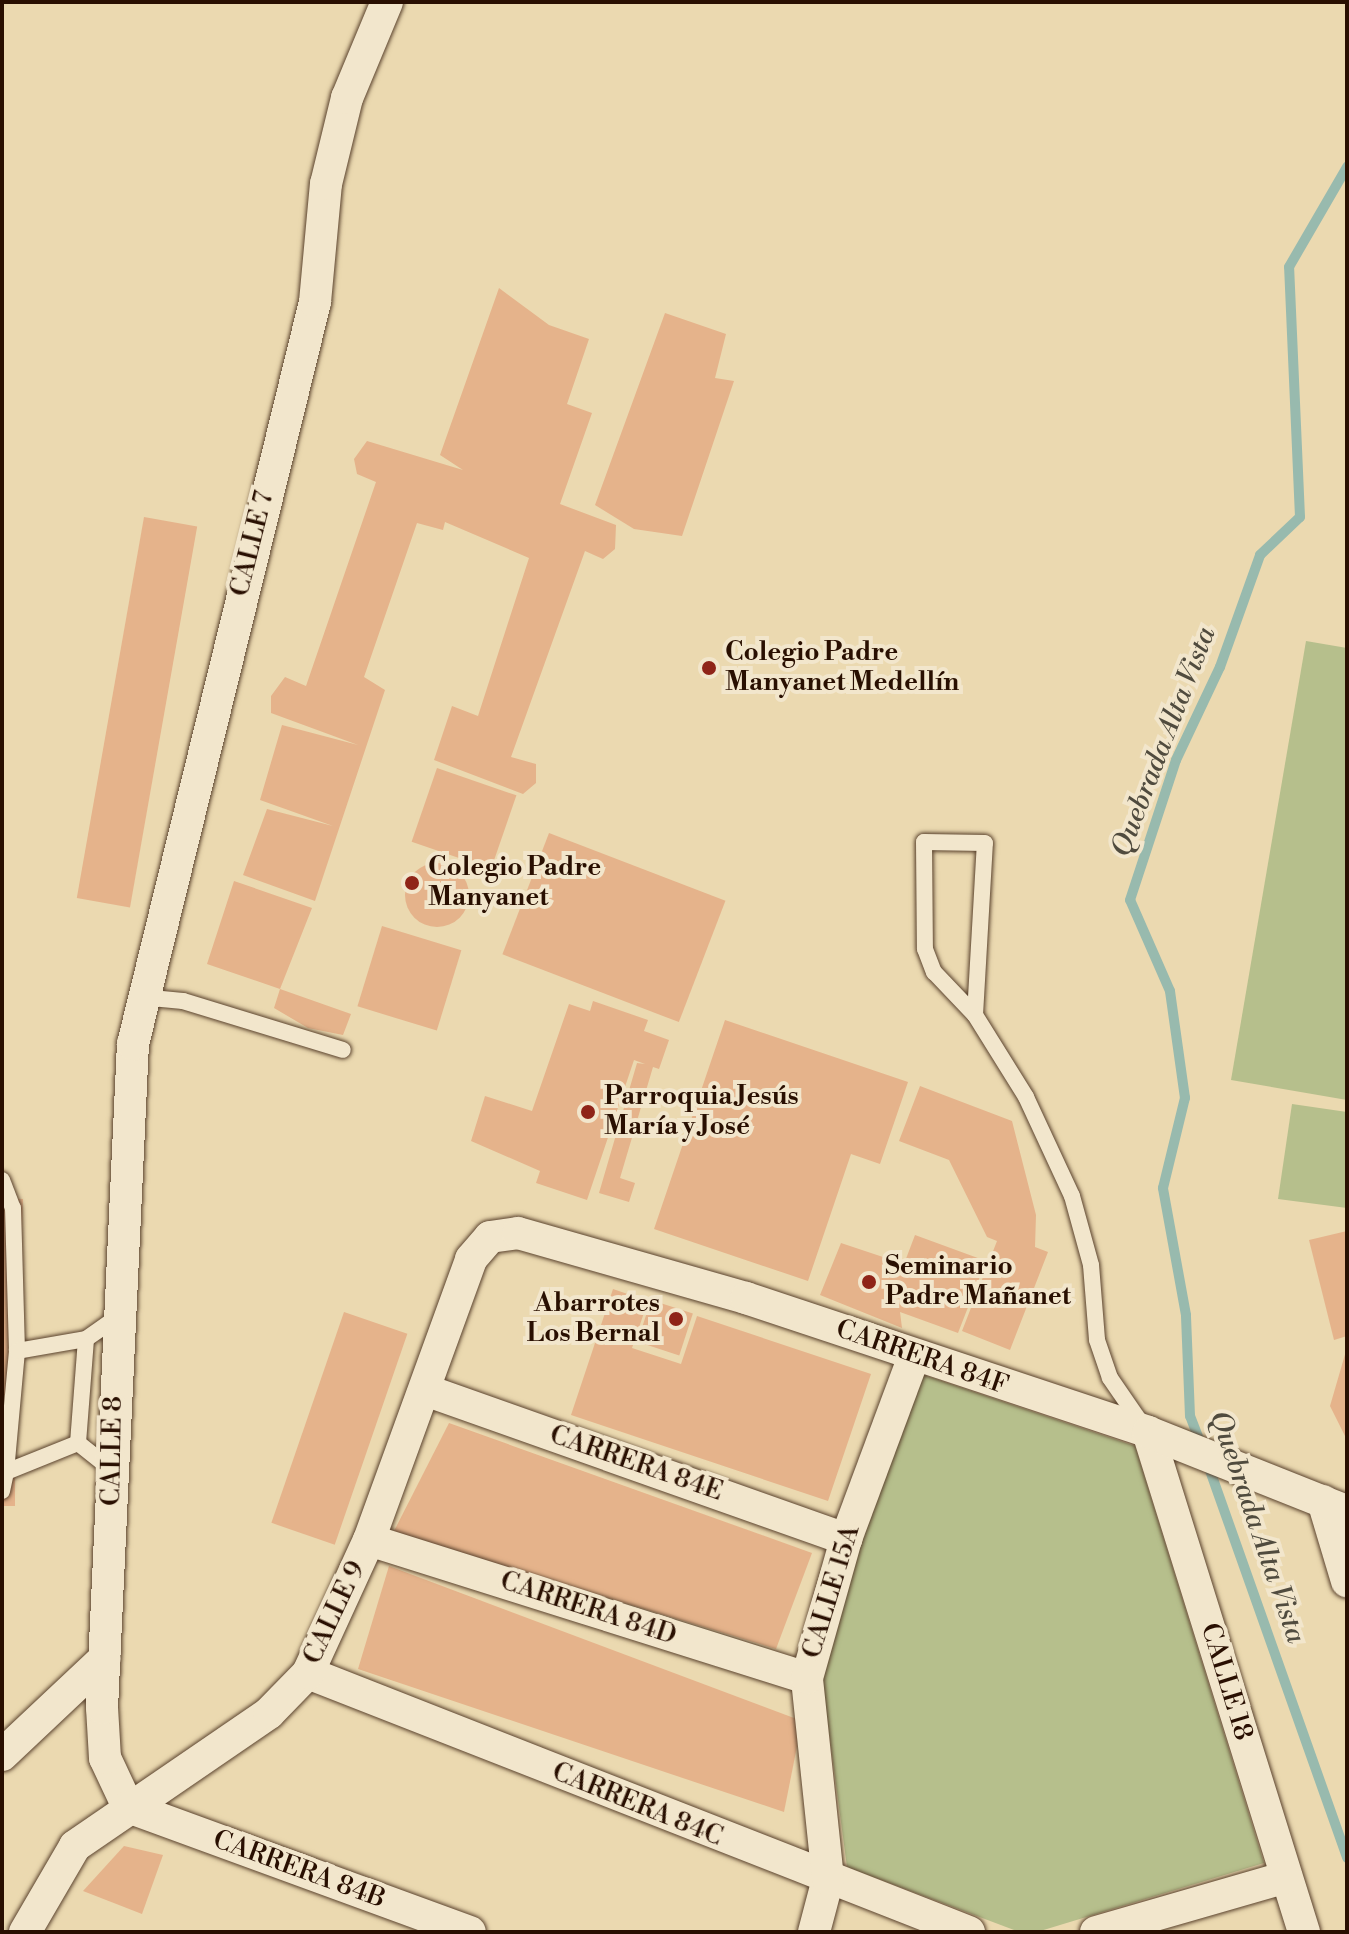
<!DOCTYPE html>
<meta charset="utf-8">
<style>
body{margin:0}
#map{position:relative;width:1349px;height:1934px;overflow:hidden;background:#ebd9b0;font-family:"Libre Bodoni",serif}
div>[style]{position:absolute}
.green>*{inset:0;background:#b6bf8c}
.stream>*{height:10px;margin:-5px;padding:0 5px;transform-origin:5px;border-radius:5px;background:#98baae}
.building>*{inset:0;background:#e5b38b;transform-origin:0 0}
.round{border-radius:50%}
.roads{filter:drop-shadow(0 0 2px #5a422d) drop-shadow(0 0 2px #5a422d)}
.service>*{height:16px;margin:-8px;padding:0 8px;transform-origin:8px;border-radius:8px;background:#f2e6cc}
.minor>*{height:32px;margin:-16px;padding:0 16px;transform-origin:16px;border-radius:16px;background:#f2e6cc}
.dots>*{width:22px;height:22px;translate:-50% -50%;box-sizing:border-box;border:4px solid #f2e6cc;border-radius:50%}
span{translate:-50% -50%;white-space:nowrap;text-align:center;line-height:1.15;-webkit-text-stroke:8px #f2e6cc;paint-order:stroke}
.street-label{font-size:26px;color:#290f01}
.poi-label{font-size:26px;color:#290f01;font-weight:700}
.left{translate:0 -50%;text-align:left}
.right{translate:-100% -50%;text-align:right}
.water-label{font-size:28px;color:#504b3e;font-style:italic}
.frame{position:absolute;inset:0;border:4px solid #290f01;pointer-events:none}
</style>
<div id="map">
<div class="green">
<div style="clip-path:polygon(1306px 641px,1347px 648px,1347px 1100px,1231px 1080px)"></div>
<div style="clip-path:polygon(1292px 1104px,1347px 1112px,1347px 1208px,1278px 1199px)"></div>
<div style="clip-path:polygon(921px 1374px,1135px 1446px,1264px 1863px,1037px 1932px,1019px 1932px,847px 1867px,822px 1680px,860px 1541px)"></div>
</div>
<div class="stream">
<div style="left:1202px;top:1447px;width:33px;rotate:-111deg"></div>
<div style="left:1190px;top:1416px;width:101px;rotate:-92.3deg"></div>
<div style="left:1186px;top:1315px;width:129px;rotate:-100.3deg"></div>
<div style="left:1163px;top:1188px;width:93px;rotate:-76.3deg"></div>
<div style="left:1185px;top:1098px;width:108px;rotate:-98deg"></div>
<div style="left:1170px;top:991px;width:99px;rotate:-113.7deg"></div>
<div style="left:1130px;top:900px;width:147px;rotate:-71.8deg"></div>
<div style="left:1176px;top:760px;width:103px;rotate:-64.7deg"></div>
<div style="left:1220px;top:667px;width:119px;rotate:-70.3deg"></div>
<div style="left:1260px;top:555px;width:55px;rotate:-43.5deg"></div>
<div style="left:1300px;top:517px;width:250px;rotate:-92.5deg"></div>
<div style="left:1289px;top:267px;width:116px;rotate:-59.9deg"></div>
<div style="left:1207px;top:1462px;width:420px;rotate:70.5deg"></div>
</div>
<div class="building">
<div style="clip-path:polygon(499px 288px,549px 325px,589px 339px,567px 404px,592px 413px,560px 504px,616px 525px,615px 549px,603px 559px,585px 551px,511px 757px,536px 764px,536px 783px,523px 794px,434px 760px,452px 706px,478px 716px,529px 558px,445px 522px,443px 530px,417px 523px,364px 677px,385px 690px,315px 901px,243px 875px,267px 809px,333px 826px,260px 800px,282px 725px,358px 745px,271px 713px,271px 696px,285px 677px,306px 686px,376px 482px,357px 474px,354px 459px,367px 441px,463px 470px,440px 455px)"></div>
<div style="clip-path:polygon(665px 313px,726px 334px,715px 378px,734px 381px,682px 536px,634px 529px,595px 505px)"></div>
<div style="left:144px;top:517px;width:54px;height:387px;rotate:10deg"></div>
<div style="left:437px;top:768px;width:84px;height:78px;rotate:19deg"></div>
<div style="left:549px;top:833px;width:189px;height:130px;rotate:21deg"></div>
<div class="round" style="left:405px;top:863px;width:64px;height:64px"></div>
<div style="clip-path:polygon(234px 881px,312px 908px,280px 989px,351px 1014px,343px 1035px,308px 1028px,274px 1008px,280px 989px,207px 964px)"></div>
<div style="left:382px;top:926px;width:83px;height:84px;rotate:17deg"></div>
<div style="clip-path:polygon(593px 1001px,648px 1020px,644px 1031px,669px 1040px,659px 1069px,653px 1067px,620px 1178px,635px 1183px,629px 1202px,599px 1193px,637px 1063px,645px 1064px,634px 1060px,587px 1200px,536px 1183px,540px 1171px,471px 1141px,485px 1096px,532px 1111px,569px 1004px,590px 1011px)"></div>
<div style="clip-path:polygon(725px 1020px,908px 1082px,880px 1164px,851px 1154px,808px 1281px,654px 1229px)"></div>
<div style="clip-path:polygon(920px 1086px,1012px 1121px,1036px 1215px,1035px 1247px,1048px 1252px,1010px 1350px,962px 1331px,997px 1241px,987px 1237px,949px 1160px,899px 1141px)"></div>
<div style="clip-path:polygon(2px 1198px,23px 1199px,16px 1396px,2px 1395px)"></div>
<div style="clip-path:polygon(1347px 1231px,1347px 1336px,1334px 1340px,1309px 1240px)"></div>
<div style="clip-path:polygon(915px 1235px,986px 1261px,958px 1333px,900px 1312px,902px 1328px,820px 1295px,841px 1243px,904px 1264px)"></div>
<div style="clip-path:polygon(613px 1289px,648px 1301px,632px 1348px,681px 1364px,697px 1316px,871px 1374px,828px 1501px,571px 1415px)"></div>
<div style="left:651px;top:1300px;width:44px;height:44px;rotate:18deg"></div>
<div style="left:344px;top:1312px;width:67px;height:223px;rotate:19deg"></div>
<div style="clip-path:polygon(1346px 1351px,1347px 1351px,1347px 1440px,1330px 1406px)"></div>
<div style="clip-path:polygon(449px 1423px,812px 1553px,776px 1649px,393px 1533px)"></div>
<div style="left:2px;top:1467px;width:13px;height:39px"></div>
<div style="clip-path:polygon(389px 1566px,802px 1721px,784px 1812px,358px 1669px)"></div>
<div style="clip-path:polygon(124px 1846px,163px 1855px,142px 1914px,83px 1891px)"></div>
</div>
<div class="roads">
<div class="service">
<div style="left:141px;top:997px;width:42px;rotate:5.4deg"></div>
<div style="left:183px;top:1001px;width:167px;rotate:17deg"></div>
<div style="left:975px;top:1015px;width:172px;rotate:-86.7deg"></div>
<div style="left:985px;top:843px;width:61px;rotate:-179.1deg"></div>
<div style="left:924px;top:842px;width:107px;rotate:89.5deg"></div>
<div style="left:925px;top:949px;width:25px;rotate:69deg"></div>
<div style="left:934px;top:972px;width:59px;rotate:46.4deg"></div>
<div style="left:975px;top:1015px;width:97px;rotate:58.1deg"></div>
<div style="left:1026px;top:1097px;width:109px;rotate:65.1deg"></div>
<div style="left:1072px;top:1196px;width:72px;rotate:74.6deg"></div>
<div style="left:1091px;top:1265px;width:75px;rotate:85.4deg"></div>
<div style="left:1097px;top:1340px;width:40px;rotate:71.1deg"></div>
<div style="left:1110px;top:1378px;width:55px;rotate:55.4deg"></div>
<div style="left:2px;top:1180px;width:30px;rotate:69deg"></div>
<div style="left:13px;top:1208px;width:143px;rotate:88.4deg"></div>
<div style="left:17px;top:1351px;width:121px;rotate:95.2deg"></div>
<div style="left:17px;top:1351px;width:70px;rotate:-9.9deg"></div>
<div style="left:112px;top:1470px;width:43px;rotate:-141.5deg"></div>
<div style="left:78px;top:1443px;width:104px;rotate:-85.6deg"></div>
<div style="left:86px;top:1339px;width:39px;rotate:-35deg"></div>
<div style="left:2px;top:1491px;width:19px;rotate:-78deg"></div>
<div style="left:6px;top:1472px;width:78px;rotate:-21.9deg"></div>
</div>
<div class="minor">
<div style="left:425px;top:1390px;width:447px;rotate:19.5deg"></div>
<div style="left:1148px;top:1432px;width:524px;rotate:72.67deg"></div>
<div style="left:1323px;top:1501px;width:84px;rotate:73.3deg"></div>
<div style="left:369px;top:1540px;width:459px;rotate:17.5deg"></div>
<div style="left:308px;top:1673px;width:710px;rotate:21.4deg"></div>
<div style="left:2px;top:1755px;width:141px;rotate:-43.3deg"></div>
<div style="left:128px;top:1807px;width:54px;rotate:-115.1deg"></div>
<div style="left:105px;top:1758px;width:50px;rotate:-93.4deg"></div>
<div style="left:102px;top:1708px;width:665px;rotate:-87.33deg"></div>
<div style="left:133px;top:1044px;width:764px;rotate:-76.22deg"></div>
<div style="left:315px;top:302px;width:119px;rotate:-84.7deg"></div>
<div style="left:326px;top:184px;width:89px;rotate:-76.3deg"></div>
<div style="left:347px;top:98px;width:104px;rotate:-67.4deg"></div>
<div style="left:128px;top:1807px;width:364px;rotate:20.1deg"></div>
<div style="left:25px;top:1932px;width:99px;rotate:-59.8deg"></div>
<div style="left:75px;top:1846px;width:235px;rotate:-34.4deg"></div>
<div style="left:269px;top:1713px;width:56px;rotate:-45.7deg"></div>
<div style="left:308px;top:1673px;width:146px;rotate:-65.4deg"></div>
<div style="left:369px;top:1540px;width:299px;rotate:-70deg"></div>
<div style="left:471px;top:1259px;width:29px;rotate:-49deg"></div>
<div style="left:490px;top:1237px;width:28px;rotate:-8deg"></div>
<div style="left:518px;top:1233px;width:237px;rotate:15.9deg"></div>
<div style="left:746px;top:1298px;width:424px;rotate:18.4deg"></div>
<div style="left:1148px;top:1432px;width:214px;rotate:21.7deg"></div>
<div style="left:814px;top:1932px;width:55px;rotate:-75.2deg"></div>
<div style="left:828px;top:1879px;width:202px;rotate:-96deg"></div>
<div style="left:807px;top:1678px;width:144px;rotate:-74.3deg"></div>
<div style="left:846px;top:1539px;width:195px;rotate:-69.6deg"></div>
<div style="left:1096px;top:1932px;width:198px;rotate:-16.1deg"></div>
</div>
</div>
<div class="dots">
<div style="left:709px;top:668px;background:#8f2418"></div>
<div style="left:412px;top:883px;background:#8f2418"></div>
<div style="left:588px;top:1112px;background:#8f2418"></div>
<div style="left:869px;top:1282px;background:#8f2418"></div>
<div style="left:676px;top:1319px;background:#8f2418"></div>
</div>
<div class="street-label">
<span style="left:253px;top:544px;rotate:-76deg">CALLE 7</span>
<span style="left:922px;top:1358px;rotate:19deg">CARRERA 84F</span>
<span style="left:113px;top:1451px;rotate:-89deg">CALLE 8</span>
<span style="left:636px;top:1464px;rotate:19deg">CARRERA 84E</span>
<span style="left:832px;top:1592px;rotate:-73deg">CALLE 15A</span>
<span style="left:588px;top:1609px;rotate:18deg">CARRERA 84D</span>
<span style="left:335px;top:1613px;rotate:-65deg">CALLE 9</span>
<span style="left:1226px;top:1682px;rotate:73deg">CALLE 18</span>
<span style="left:637px;top:1805px;rotate:22deg">CARRERA 84C</span>
<span style="left:299px;top:1870px;rotate:20deg">CARRERA 84B</span>
</div>
<div class="poi-label">
<span class="left" style="left:725px;top:668px">Colegio Padre<br>Manyanet Medellín</span>
<span class="left" style="left:428px;top:883px">Colegio Padre<br>Manyanet</span>
<span class="left" style="left:604px;top:1112px">Parroquia Jesús<br>María y José</span>
<span class="left" style="left:885px;top:1282px">Seminario<br>Padre Mañanet</span>
<span class="right" style="left:660px;top:1319px">Abarrotes<br>Los Bernal</span>
</div>
<div class="water-label">
<span style="left:1164px;top:742px;rotate:-69deg">Quebrada Alta Vista</span>
<span style="left:1257px;top:1527px;rotate:71deg">Quebrada Alta Vista</span>
</div>
<div class="frame"></div>
</div>
